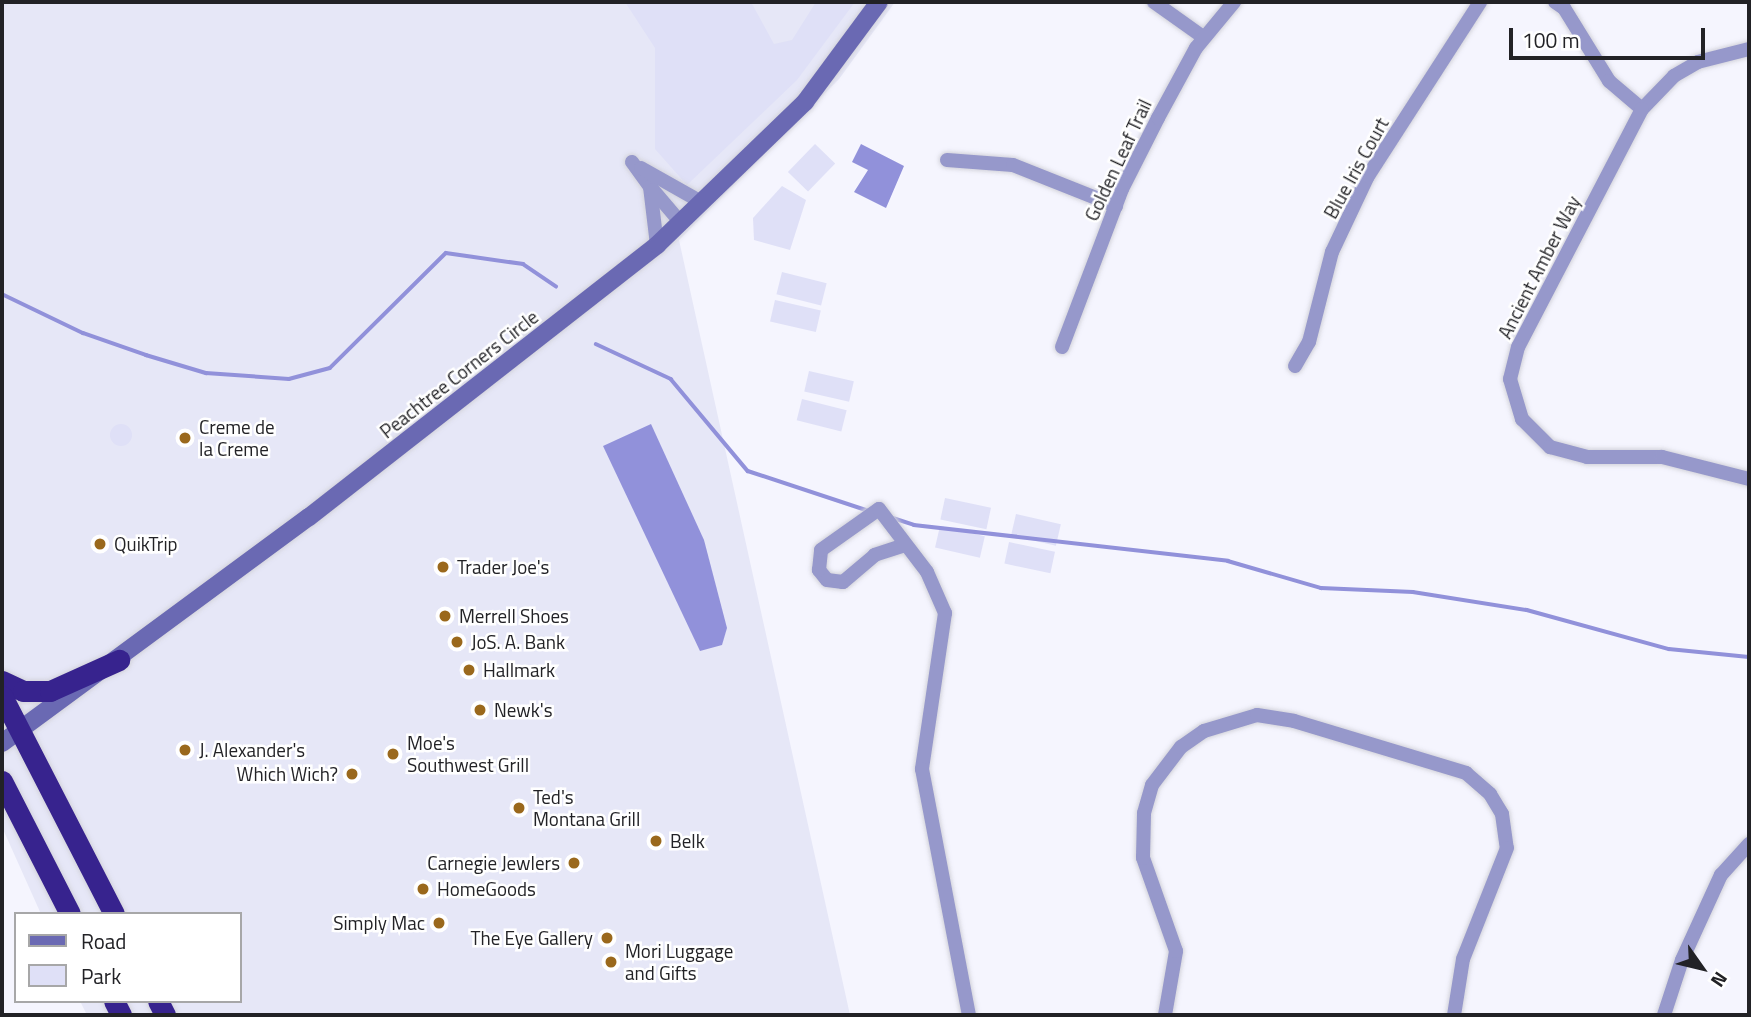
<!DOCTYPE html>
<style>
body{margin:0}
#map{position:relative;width:1751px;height:1017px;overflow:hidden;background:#f5f5fe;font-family:"Titillium Web",sans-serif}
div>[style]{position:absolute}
.built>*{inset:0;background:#e6e7f7}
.green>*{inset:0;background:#dfe0f7;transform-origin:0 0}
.round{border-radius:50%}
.water>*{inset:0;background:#9191da}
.stream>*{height:3.5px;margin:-1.75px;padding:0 1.75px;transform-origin:1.75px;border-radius:1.75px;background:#9191da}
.roads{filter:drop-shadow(0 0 2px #d3d3db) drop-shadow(0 0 2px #d3d3db)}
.street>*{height:14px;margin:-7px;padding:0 7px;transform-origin:7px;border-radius:7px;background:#9698cb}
.secondary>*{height:18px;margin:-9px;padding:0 9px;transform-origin:9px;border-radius:9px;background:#6a69b3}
.highway>*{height:21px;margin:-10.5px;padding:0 10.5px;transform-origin:10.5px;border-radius:10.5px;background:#37238e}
.dots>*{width:19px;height:19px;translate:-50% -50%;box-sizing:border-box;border:4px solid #fff;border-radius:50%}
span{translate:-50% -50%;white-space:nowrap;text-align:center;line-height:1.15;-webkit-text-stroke:5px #fff;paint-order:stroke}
.street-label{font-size:19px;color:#222226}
.poi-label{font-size:19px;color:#222226}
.left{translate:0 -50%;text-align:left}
.right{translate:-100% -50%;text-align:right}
.frame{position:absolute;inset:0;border:4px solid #222226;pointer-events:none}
.legend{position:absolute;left:14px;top:912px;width:228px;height:91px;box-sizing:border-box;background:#fff;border:2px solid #a7a7a8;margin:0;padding:9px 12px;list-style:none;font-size:21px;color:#222226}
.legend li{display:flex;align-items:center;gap:14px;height:35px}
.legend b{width:35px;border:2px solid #a7a7a8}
.north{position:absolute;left:1667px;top:933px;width:70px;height:70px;-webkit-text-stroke:5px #fff;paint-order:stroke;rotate:124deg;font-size:19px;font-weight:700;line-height:28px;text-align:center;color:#222226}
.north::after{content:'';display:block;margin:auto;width:24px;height:32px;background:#222226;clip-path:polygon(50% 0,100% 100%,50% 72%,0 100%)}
.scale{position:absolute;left:1509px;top:28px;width:196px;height:32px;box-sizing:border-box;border:4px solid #222226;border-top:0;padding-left:9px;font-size:21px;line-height:24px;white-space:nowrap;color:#222226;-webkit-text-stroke:5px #fff;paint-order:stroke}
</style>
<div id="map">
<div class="built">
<div style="clip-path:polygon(2px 2px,895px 2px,839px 79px,679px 240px,850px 1015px,87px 1015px,80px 1001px,240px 1001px,240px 914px,41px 914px,2px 827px)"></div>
</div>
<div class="green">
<div style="clip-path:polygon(625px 2px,751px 2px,774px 44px,792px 40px,816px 2px,855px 2px,797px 80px,687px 185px,655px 149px,655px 48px)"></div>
<div style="left:815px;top:144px;width:28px;height:39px;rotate:44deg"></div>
<div style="clip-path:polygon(782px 186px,806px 200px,790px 250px,754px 240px,753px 218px)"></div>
<div style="left:782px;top:272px;width:46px;height:23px;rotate:14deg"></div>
<div style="left:775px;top:300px;width:47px;height:22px;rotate:13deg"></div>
<div style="left:809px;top:371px;width:46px;height:21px;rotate:13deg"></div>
<div style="left:802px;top:399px;width:46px;height:22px;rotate:14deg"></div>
<div class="round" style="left:110px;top:424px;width:22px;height:22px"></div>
<div style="left:945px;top:498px;width:47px;height:22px;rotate:12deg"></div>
<div style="left:1016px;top:514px;width:46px;height:22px;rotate:13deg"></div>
<div style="left:940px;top:526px;width:46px;height:22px;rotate:13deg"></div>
<div style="left:1009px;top:542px;width:47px;height:22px;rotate:12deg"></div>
</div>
<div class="water">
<div style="clip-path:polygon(861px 144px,904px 166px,886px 208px,854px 192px,868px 170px,852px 162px)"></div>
<div style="clip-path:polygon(651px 424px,704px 540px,727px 628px,722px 645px,700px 651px,603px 446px)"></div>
</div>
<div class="stream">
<div style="left:2px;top:294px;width:90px;rotate:25.7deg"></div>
<div style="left:83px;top:333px;width:67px;rotate:19.2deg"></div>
<div style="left:146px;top:355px;width:63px;rotate:16.7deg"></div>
<div style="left:206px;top:373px;width:83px;rotate:4.1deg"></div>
<div style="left:289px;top:379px;width:42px;rotate:-15deg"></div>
<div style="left:330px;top:368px;width:163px;rotate:-44.8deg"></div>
<div style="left:446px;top:253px;width:78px;rotate:8.1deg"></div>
<div style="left:523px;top:264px;width:40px;rotate:34deg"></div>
<div style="left:596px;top:344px;width:83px;rotate:25deg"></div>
<div style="left:671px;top:379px;width:120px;rotate:50.1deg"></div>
<div style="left:748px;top:471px;width:127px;rotate:18.3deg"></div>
<div style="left:893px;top:518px;width:22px;rotate:18deg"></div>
<div style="left:914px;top:525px;width:316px;rotate:6.5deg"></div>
<div style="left:1228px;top:561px;width:97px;rotate:16.2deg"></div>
<div style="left:1321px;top:588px;width:92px;rotate:2.5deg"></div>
<div style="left:1413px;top:592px;width:115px;rotate:9deg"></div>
<div style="left:1527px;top:610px;width:147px;rotate:15.4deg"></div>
<div style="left:1669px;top:649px;width:80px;rotate:5.7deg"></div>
</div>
<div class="roads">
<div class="street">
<div style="left:1154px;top:2px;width:60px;rotate:35.5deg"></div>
<div style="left:1555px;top:2px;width:11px;rotate:34deg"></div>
<div style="left:1564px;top:8px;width:86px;rotate:58.3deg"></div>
<div style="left:1609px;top:81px;width:43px;rotate:40.3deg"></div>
<div style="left:1749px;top:49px;width:53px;rotate:165.7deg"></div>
<div style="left:1698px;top:62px;width:28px;rotate:150deg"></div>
<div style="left:1674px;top:76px;width:46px;rotate:134.1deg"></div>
<div style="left:1642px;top:109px;width:268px;rotate:117.5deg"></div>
<div style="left:1518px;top:347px;width:33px;rotate:104deg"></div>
<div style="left:1510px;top:379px;width:42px;rotate:73.3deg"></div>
<div style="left:1522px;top:419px;width:40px;rotate:45deg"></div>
<div style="left:1550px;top:447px;width:38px;rotate:15deg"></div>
<div style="left:1587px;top:457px;width:75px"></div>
<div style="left:1662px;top:457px;width:90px;rotate:14.2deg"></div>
<div style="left:947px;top:160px;width:66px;rotate:4.3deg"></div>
<div style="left:1013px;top:165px;width:111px;rotate:21.7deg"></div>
<div style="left:632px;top:162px;width:31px;rotate:54deg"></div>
<div style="left:650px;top:187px;width:58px;rotate:83.1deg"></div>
<div style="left:641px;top:168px;width:71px;rotate:29.4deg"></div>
<div style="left:653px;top:190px;width:43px;rotate:49.7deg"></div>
<div style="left:1062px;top:347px;width:169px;rotate:-69.2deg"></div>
<div style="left:1122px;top:189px;width:80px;rotate:-63.1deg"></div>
<div style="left:1158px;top:118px;width:80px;rotate:-61.5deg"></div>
<div style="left:1196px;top:48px;width:60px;rotate:-50.4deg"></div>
<div style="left:1295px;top:366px;width:28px;rotate:-60deg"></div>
<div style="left:1309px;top:342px;width:93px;rotate:-75.7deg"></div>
<div style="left:1332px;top:252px;width:84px;rotate:-64.7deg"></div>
<div style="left:1368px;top:176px;width:207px;rotate:-57.2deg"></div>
<div style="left:905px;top:545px;width:32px;rotate:162deg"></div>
<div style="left:875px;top:555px;width:42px;rotate:139.8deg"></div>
<div style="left:843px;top:582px;width:16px;rotate:-173deg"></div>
<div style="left:827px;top:580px;width:13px;rotate:-129deg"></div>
<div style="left:819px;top:570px;width:20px;rotate:-84deg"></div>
<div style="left:821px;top:550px;width:71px;rotate:-35.3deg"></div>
<div style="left:879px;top:509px;width:79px;rotate:52.7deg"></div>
<div style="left:927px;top:572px;width:45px;rotate:66.3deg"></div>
<div style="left:945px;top:613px;width:158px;rotate:98.4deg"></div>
<div style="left:922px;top:769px;width:250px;rotate:79.2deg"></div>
<div style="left:1165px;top:1015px;width:65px;rotate:-80.2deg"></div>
<div style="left:1176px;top:951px;width:99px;rotate:-109.5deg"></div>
<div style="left:1143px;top:858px;width:45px;rotate:-88.7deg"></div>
<div style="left:1144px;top:813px;width:29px;rotate:-74deg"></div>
<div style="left:1152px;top:785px;width:48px;rotate:-52.7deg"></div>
<div style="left:1181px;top:747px;width:28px;rotate:-35deg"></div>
<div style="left:1204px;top:731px;width:55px;rotate:-16.8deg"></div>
<div style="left:1257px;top:715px;width:37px;rotate:9deg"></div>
<div style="left:1294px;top:721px;width:180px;rotate:16.8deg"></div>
<div style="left:1466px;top:773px;width:32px;rotate:41deg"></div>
<div style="left:1490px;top:794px;width:23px;rotate:59deg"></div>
<div style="left:1502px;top:814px;width:34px;rotate:82deg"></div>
<div style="left:1507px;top:848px;width:119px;rotate:111.6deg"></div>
<div style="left:1463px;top:959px;width:57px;rotate:99.1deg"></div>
<div style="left:1664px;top:1015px;width:58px;rotate:-71.9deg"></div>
<div style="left:1682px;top:960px;width:94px;rotate:-65.4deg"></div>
<div style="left:1721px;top:875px;width:42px;rotate:-47.9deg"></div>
</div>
<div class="secondary">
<div style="left:2px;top:743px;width:381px;rotate:-36.4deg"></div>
<div style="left:309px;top:517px;width:442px;rotate:-38deg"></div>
<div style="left:657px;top:245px;width:206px;rotate:-44deg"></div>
<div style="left:805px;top:102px;width:124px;rotate:-53.5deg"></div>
</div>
<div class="highway">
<div style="left:2px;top:681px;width:23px;rotate:25deg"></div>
<div style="left:23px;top:691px;width:27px"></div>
<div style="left:50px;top:691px;width:76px;rotate:-24.2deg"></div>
<div style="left:2px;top:696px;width:245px;rotate:62.8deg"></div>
<div style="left:2px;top:781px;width:149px;rotate:62.9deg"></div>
<div style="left:114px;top:1001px;width:16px;rotate:63deg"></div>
<div style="left:158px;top:1001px;width:16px;rotate:63deg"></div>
</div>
</div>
<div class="dots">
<div style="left:185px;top:438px;background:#9a681c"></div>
<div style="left:100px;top:544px;background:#9a681c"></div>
<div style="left:443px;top:567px;background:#9a681c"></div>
<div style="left:445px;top:616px;background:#9a681c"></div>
<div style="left:457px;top:642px;background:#9a681c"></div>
<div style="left:469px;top:670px;background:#9a681c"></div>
<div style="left:480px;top:710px;background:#9a681c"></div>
<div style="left:185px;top:750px;background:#9a681c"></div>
<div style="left:393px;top:754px;background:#9a681c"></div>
<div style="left:352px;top:774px;background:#9a681c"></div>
<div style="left:519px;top:808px;background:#9a681c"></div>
<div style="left:656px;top:841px;background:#9a681c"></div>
<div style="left:574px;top:863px;background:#9a681c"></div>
<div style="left:423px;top:889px;background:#9a681c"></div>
<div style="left:439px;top:923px;background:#9a681c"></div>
<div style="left:607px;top:938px;background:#9a681c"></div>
<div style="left:611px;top:962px;background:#9a681c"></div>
</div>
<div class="street-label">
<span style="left:1118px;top:160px;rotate:-65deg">Golden Leaf Trail</span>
<span style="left:1356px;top:168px;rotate:-61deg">Blue Iris Court</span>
<span style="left:1539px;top:267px;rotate:-63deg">Ancient Amber Way</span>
<span style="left:459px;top:374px;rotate:-38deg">Peachtree Corners Circle</span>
</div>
<div class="poi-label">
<span class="left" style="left:199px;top:438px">Creme de<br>la Creme</span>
<span class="left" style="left:114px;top:544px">QuikTrip</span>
<span class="left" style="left:457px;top:567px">Trader Joe's</span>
<span class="left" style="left:459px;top:616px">Merrell Shoes</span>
<span class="left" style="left:471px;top:642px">JoS. A. Bank</span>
<span class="left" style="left:483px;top:670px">Hallmark</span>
<span class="left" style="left:494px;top:710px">Newk's</span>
<span class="left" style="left:407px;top:754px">Moe's<br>Southwest Grill</span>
<span class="left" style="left:199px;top:750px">J. Alexander's</span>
<span class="right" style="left:338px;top:774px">Which Wich?</span>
<span class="left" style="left:533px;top:808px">Ted's<br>Montana Grill</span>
<span class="left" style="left:670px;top:841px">Belk</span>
<span class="right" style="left:560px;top:863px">Carnegie Jewlers</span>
<span class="left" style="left:437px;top:889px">HomeGoods</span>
<span class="right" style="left:425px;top:923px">Simply Mac</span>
<span class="right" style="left:593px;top:938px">The Eye Gallery</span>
<span class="left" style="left:625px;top:962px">Mori Luggage<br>and Gifts</span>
</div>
<div class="frame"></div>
<ul class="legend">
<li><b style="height:9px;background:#6a69b3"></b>Road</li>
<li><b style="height:19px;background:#dfe0f7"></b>Park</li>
</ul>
<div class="north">N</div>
<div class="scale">100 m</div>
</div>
